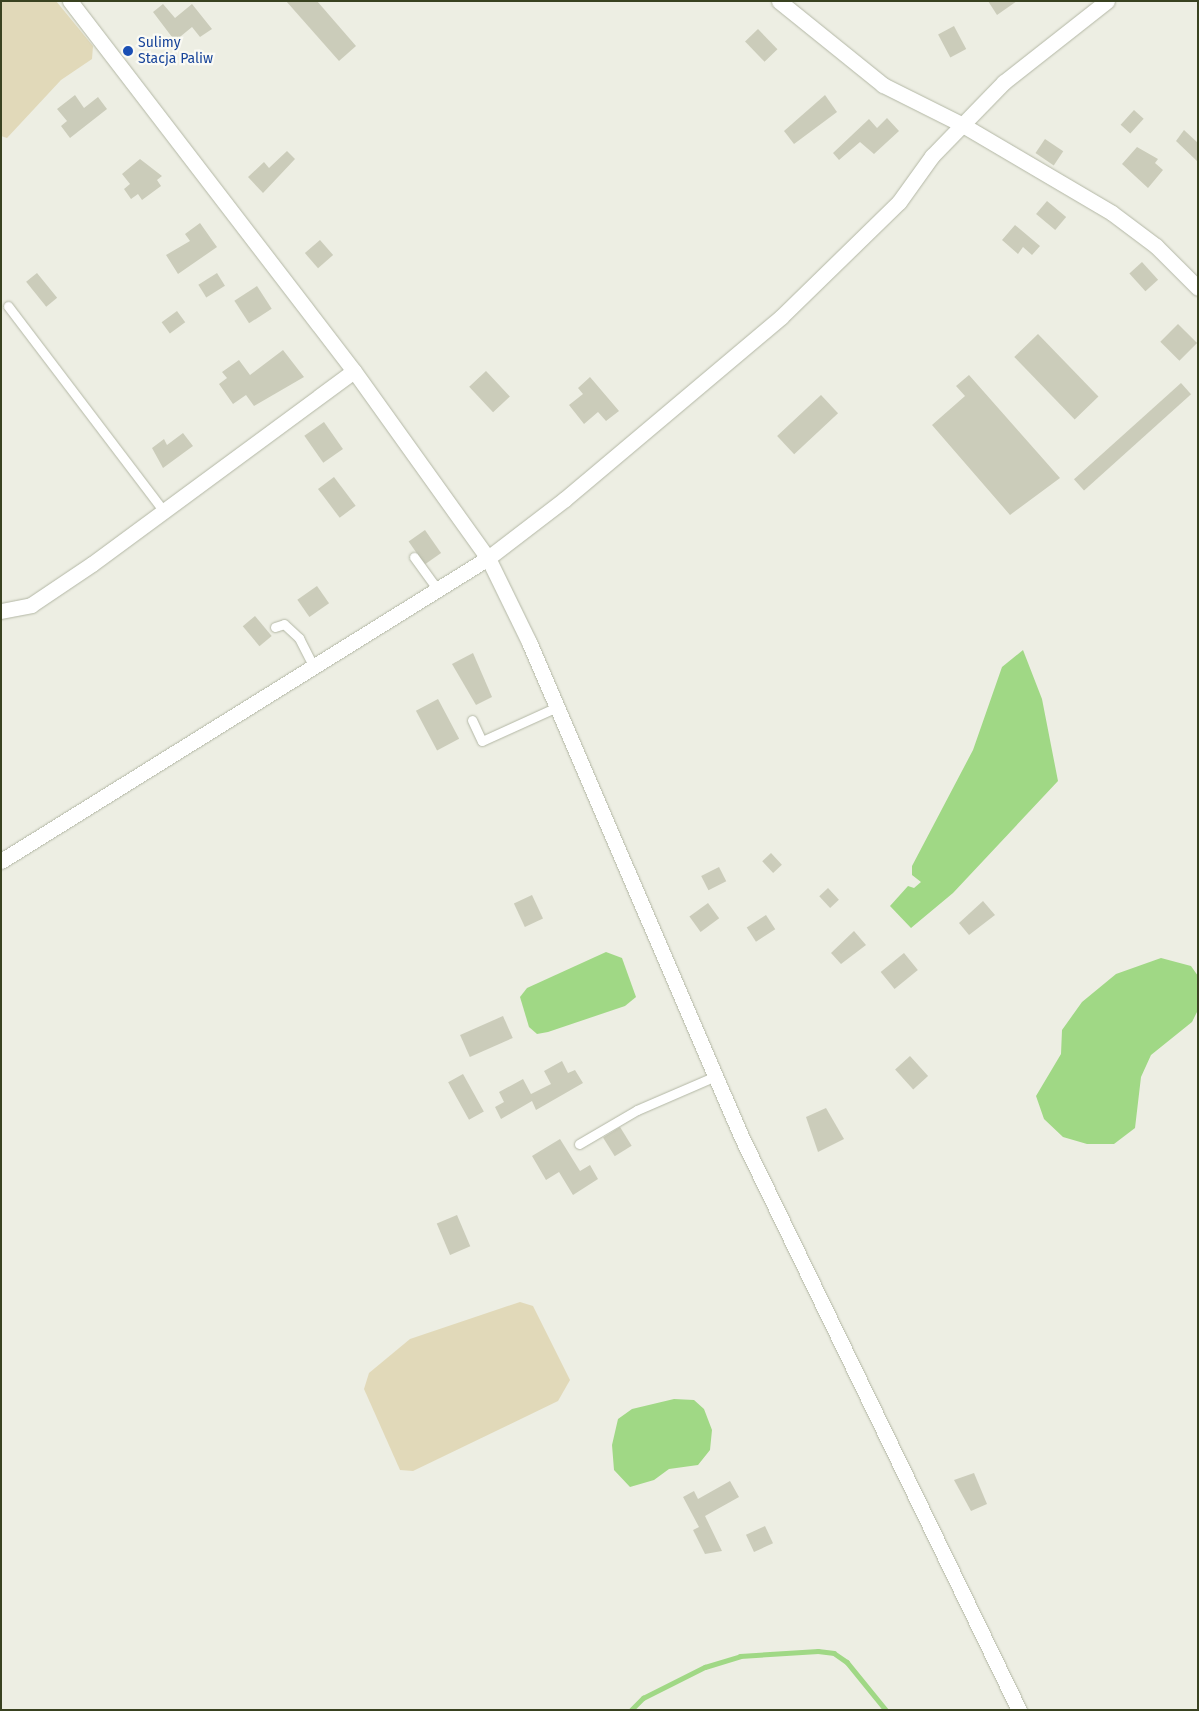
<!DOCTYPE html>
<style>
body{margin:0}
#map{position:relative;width:1199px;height:1711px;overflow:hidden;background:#edeee3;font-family:"Fira Sans",sans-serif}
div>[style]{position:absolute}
.green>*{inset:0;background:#e1d9b9}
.water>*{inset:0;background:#a0d885}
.stream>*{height:4.5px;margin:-2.25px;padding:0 2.25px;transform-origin:2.25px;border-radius:2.25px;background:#a0d885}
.building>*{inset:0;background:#cbccba;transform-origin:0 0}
.roads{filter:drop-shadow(0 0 1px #b3b7a5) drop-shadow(0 0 1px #b3b7a5)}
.service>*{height:9px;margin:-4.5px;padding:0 4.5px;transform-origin:4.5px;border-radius:4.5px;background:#fff}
.minor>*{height:15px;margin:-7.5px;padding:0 7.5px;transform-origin:7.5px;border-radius:7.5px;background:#fff}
.tertiary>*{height:15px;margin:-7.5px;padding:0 7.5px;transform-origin:7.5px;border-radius:7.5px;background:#fff}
.dots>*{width:14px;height:14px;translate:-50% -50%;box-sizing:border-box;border:2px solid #fafaf4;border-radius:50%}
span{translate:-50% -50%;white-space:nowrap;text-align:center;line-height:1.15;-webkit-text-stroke:4.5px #fafaf4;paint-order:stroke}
.transit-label{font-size:14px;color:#164399}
.left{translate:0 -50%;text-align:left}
.frame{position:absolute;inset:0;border:2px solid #394220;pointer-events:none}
</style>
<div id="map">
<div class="green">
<div style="clip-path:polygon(1px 1px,56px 1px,93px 46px,92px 59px,61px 80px,7px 138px,1px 136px)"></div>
<div style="clip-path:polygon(520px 1302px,533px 1306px,570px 1380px,558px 1401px,413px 1471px,400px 1470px,364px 1389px,369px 1373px,410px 1339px)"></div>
</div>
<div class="water">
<div style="clip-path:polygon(1023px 650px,1042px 699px,1058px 781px,953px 893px,911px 928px,890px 906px,908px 886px,914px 888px,921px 882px,912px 875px,912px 866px,973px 750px,1002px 667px)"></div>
<div style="clip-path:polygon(606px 952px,622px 958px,636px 997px,625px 1006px,548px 1032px,537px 1034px,529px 1027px,520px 997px,527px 988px)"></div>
<div style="clip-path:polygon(1161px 958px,1191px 966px,1198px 976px,1198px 1010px,1192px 1022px,1151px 1055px,1141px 1077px,1135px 1128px,1114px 1144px,1087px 1144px,1063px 1137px,1044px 1119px,1036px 1096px,1061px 1054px,1062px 1030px,1082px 1002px,1116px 974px)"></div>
<div style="clip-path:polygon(674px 1399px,694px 1400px,704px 1409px,712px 1430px,710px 1450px,698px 1465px,669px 1469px,654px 1480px,630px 1487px,614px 1470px,612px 1445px,618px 1419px,632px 1409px)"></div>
</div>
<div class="stream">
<div style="left:631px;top:1710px;width:17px;rotate:-45deg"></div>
<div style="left:643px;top:1698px;width:69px;rotate:-26.6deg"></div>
<div style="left:705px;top:1667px;width:37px;rotate:-17deg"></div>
<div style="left:740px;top:1656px;width:78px;rotate:-3.7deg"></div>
<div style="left:818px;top:1651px;width:16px;rotate:7deg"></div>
<div style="left:834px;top:1653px;width:16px;rotate:35deg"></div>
<div style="left:847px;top:1662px;width:62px;rotate:50.9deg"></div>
</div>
<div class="building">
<div style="clip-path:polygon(286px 1px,317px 1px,356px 46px,339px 61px)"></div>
<div style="clip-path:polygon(988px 1px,1017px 1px,997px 15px)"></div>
<div style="clip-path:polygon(163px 4px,175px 18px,192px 4px,212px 29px,200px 37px,192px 27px,175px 41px,153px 12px)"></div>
<div style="left:954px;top:26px;width:26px;height:18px;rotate:62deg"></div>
<div style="left:758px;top:29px;width:28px;height:18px;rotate:46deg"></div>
<div style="clip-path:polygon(75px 95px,84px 108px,98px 97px,107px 109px,70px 138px,61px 126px,67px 121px,57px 109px)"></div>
<div style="clip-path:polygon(825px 95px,837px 112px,794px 144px,784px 131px)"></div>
<div style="left:1134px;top:110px;width:13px;height:20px;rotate:42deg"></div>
<div style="clip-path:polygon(887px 118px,899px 131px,874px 154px,860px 142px,839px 160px,833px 153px,869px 119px,877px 128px)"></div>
<div style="clip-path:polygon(1184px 130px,1198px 143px,1198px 162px,1176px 141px)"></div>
<div style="left:1045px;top:139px;width:22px;height:17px;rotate:34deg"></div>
<div style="clip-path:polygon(1137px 147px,1158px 159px,1155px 163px,1163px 170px,1148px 188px,1122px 164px)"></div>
<div style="clip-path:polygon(287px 151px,295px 159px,263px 193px,248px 177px,264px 162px,269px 168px)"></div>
<div style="clip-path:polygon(140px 159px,162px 176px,157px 180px,161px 186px,142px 200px,138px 194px,131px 199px,124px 189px,130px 184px,122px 174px)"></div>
<div style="left:1047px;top:201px;width:25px;height:17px;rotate:40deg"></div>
<div style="clip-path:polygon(200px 223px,217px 247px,178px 274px,166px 255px,190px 241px,185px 234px)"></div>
<div style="clip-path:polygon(1015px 225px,1040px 246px,1032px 255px,1023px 247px,1018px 254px,1002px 240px)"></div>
<div style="left:320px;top:240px;width:20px;height:20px;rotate:49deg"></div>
<div style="left:1142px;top:262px;width:24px;height:17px;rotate:48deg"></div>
<div style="left:37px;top:273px;width:32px;height:14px;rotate:51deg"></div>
<div style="left:217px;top:273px;width:15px;height:22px;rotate:58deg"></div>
<div style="left:257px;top:286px;width:27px;height:27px;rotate:57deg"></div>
<div style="left:177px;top:311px;width:14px;height:19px;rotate:54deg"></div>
<div style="left:1178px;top:324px;width:27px;height:25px;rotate:45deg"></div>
<div style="left:1038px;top:334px;width:87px;height:33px;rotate:46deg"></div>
<div style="clip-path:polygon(283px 350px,304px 377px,254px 406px,246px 395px,233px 404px,219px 384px,227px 378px,222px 372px,239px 360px,250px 375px)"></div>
<div style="left:486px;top:371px;width:35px;height:23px;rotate:47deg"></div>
<div style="clip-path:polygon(969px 375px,1060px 478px,1010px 515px,932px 425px,965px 396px,956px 386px)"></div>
<div style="clip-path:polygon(590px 377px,619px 411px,606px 421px,598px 412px,584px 424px,569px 405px,583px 394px,578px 388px)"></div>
<div style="left:1181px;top:383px;width:15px;height:144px;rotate:48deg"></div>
<div style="left:821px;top:395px;width:25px;height:60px;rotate:47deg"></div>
<div style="left:324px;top:422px;width:33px;height:24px;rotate:55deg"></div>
<div style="clip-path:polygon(183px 433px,193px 446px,163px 468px,152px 448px,164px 439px,167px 445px)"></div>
<div style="left:334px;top:477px;width:36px;height:20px;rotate:53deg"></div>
<div style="left:425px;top:530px;width:28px;height:20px;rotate:55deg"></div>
<div style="left:317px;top:586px;width:21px;height:24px;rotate:55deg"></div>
<div style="left:255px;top:616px;width:26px;height:16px;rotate:50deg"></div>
<div style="clip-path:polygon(473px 653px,492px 697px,476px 705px,452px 664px)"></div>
<div style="left:438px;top:699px;width:45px;height:25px;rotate:62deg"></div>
<div style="left:771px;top:853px;width:16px;height:12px;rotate:47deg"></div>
<div style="left:719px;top:867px;width:16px;height:20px;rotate:63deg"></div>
<div style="left:828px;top:888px;width:16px;height:12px;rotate:47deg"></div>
<div style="left:532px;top:895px;width:26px;height:20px;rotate:65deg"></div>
<div style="clip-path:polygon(983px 901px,995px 915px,969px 935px,959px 923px)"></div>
<div style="left:708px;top:903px;width:19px;height:23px;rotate:54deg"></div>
<div style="left:766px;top:915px;width:17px;height:23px;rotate:57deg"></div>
<div style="clip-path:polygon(854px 931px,866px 945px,841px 964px,831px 953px)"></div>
<div style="left:904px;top:953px;width:22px;height:30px;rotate:51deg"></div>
<div style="left:503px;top:1016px;width:24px;height:47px;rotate:66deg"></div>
<div style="left:910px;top:1056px;width:27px;height:20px;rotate:48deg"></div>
<div style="clip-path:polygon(562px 1061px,568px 1073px,575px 1070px,583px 1083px,536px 1110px,532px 1101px,501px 1119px,495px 1107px,504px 1102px,499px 1092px,523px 1079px,531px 1094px,551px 1084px,544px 1071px)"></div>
<div style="left:463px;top:1074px;width:43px;height:17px;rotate:61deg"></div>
<div style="clip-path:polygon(826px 1108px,844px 1139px,818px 1152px,806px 1117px)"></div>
<div style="left:620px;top:1127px;width:22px;height:20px;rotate:58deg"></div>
<div style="clip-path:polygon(560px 1139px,580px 1171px,590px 1165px,598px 1179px,573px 1195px,559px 1172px,546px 1180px,532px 1156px)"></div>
<div style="left:457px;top:1215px;width:34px;height:22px;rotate:67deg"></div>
<div style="clip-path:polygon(974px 1473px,987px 1504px,971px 1511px,954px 1480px)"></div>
<div style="clip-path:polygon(730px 1481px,739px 1497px,705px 1516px,722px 1551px,705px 1554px,693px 1530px,699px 1527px,683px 1497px,694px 1491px,698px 1499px)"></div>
<div style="left:765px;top:1526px;width:19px;height:21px;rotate:65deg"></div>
</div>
<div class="roads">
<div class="service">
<div style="left:8px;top:306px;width:256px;rotate:52.8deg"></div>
<div style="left:414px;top:557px;width:41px;rotate:54deg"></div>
<div style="left:275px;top:627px;width:9px;rotate:-18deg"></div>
<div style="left:284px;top:624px;width:21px;rotate:43deg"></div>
<div style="left:299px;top:638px;width:34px;rotate:63deg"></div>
<div style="left:472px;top:720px;width:23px;rotate:65deg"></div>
<div style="left:482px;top:741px;width:82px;rotate:-24.4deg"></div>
<div style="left:579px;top:1144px;width:67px;rotate:-30.4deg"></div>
<div style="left:637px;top:1110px;width:88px;rotate:-23.4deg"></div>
</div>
<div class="minor">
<div style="left:1px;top:611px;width:31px;rotate:-11deg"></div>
<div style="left:31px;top:605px;width:73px;rotate:-33.9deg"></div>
<div style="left:92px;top:564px;width:325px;rotate:-36.4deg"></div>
<div style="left:1px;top:861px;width:574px;rotate:-31.89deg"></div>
<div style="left:488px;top:558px;width:97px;rotate:-37.5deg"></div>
<div style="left:565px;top:499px;width:282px;rotate:-40.1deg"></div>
<div style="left:781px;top:317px;width:165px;rotate:-44.3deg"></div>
<div style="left:899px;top:202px;width:57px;rotate:-54.3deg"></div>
<div style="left:932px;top:156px;width:103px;rotate:-45.8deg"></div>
<div style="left:1004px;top:82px;width:131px;rotate:-38.2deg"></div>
</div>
<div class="tertiary">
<div style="left:70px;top:1px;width:466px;rotate:52.5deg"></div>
<div style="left:354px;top:371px;width:230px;rotate:54.4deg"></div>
<div style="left:488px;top:558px;width:93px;rotate:64deg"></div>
<div style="left:529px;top:642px;width:538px;rotate:66.77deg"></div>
<div style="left:741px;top:1136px;width:638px;rotate:64.16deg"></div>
<div style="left:779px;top:1px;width:134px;rotate:38.9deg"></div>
<div style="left:883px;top:85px;width:87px;rotate:26.6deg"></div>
<div style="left:961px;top:124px;width:175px;rotate:30.5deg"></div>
<div style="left:1112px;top:213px;width:55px;rotate:36.9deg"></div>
<div style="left:1156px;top:246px;width:59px;rotate:45deg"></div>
</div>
</div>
<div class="dots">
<div style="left:128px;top:51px;background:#1a4fb4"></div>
</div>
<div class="transit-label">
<span class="left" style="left:138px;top:51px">Sulimy<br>Stacja Paliw</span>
</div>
<div class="frame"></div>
</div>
